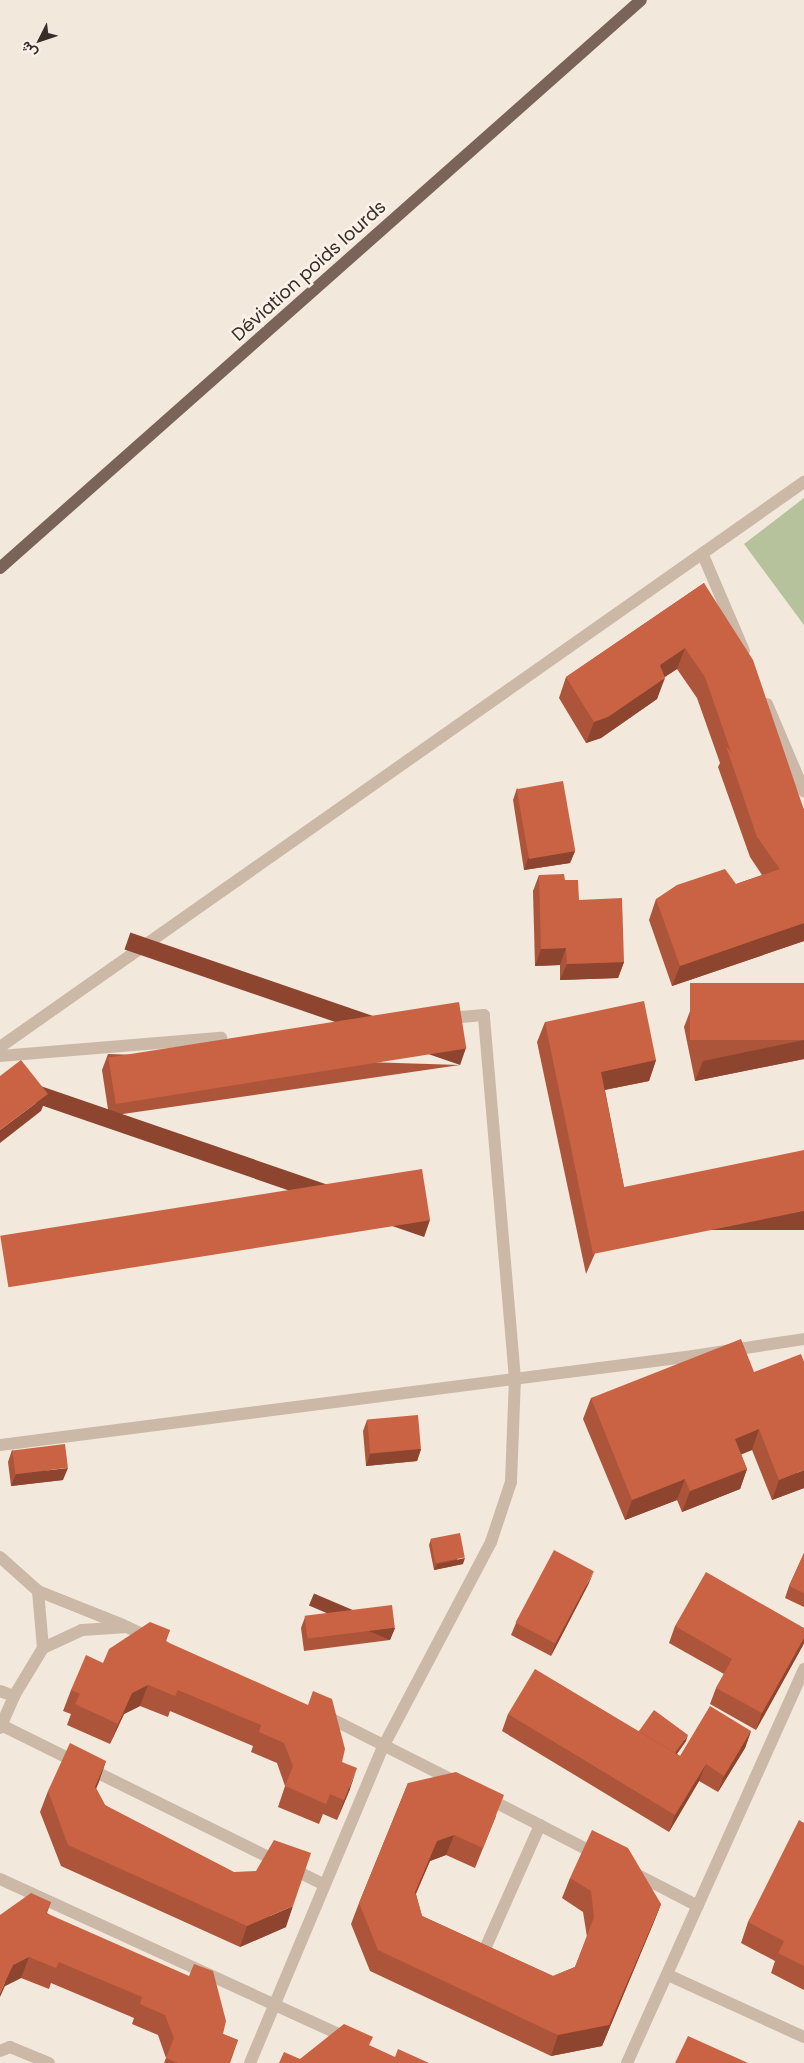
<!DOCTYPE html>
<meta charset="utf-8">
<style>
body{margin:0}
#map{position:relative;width:804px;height:2063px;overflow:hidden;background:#f3e8dc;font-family:Poppins,Vazirmatn,sans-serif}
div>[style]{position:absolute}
.green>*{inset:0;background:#b5c29b}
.street>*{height:12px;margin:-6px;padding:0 6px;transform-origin:6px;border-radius:6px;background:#cbb8a7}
.primary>*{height:12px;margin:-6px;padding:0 6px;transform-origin:6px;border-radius:6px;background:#7a6459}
.wall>*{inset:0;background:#ad553a}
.shaded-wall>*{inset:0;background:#8d452f;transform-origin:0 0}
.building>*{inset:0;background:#c96343;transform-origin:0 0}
span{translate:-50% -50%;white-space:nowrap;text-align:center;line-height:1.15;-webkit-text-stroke:5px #faf2e8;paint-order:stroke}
.street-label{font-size:18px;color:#382d28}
.north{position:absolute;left:15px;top:15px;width:50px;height:50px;-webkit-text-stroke:4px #faf2e8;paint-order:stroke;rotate:229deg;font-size:14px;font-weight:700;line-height:20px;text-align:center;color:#382d28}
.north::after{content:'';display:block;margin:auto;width:18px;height:22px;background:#382d28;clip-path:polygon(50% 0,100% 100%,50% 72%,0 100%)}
</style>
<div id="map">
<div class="green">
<div style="clip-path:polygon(804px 498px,804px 625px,744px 544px)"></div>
</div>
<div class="street">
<div style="left:703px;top:555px;width:104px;rotate:66.9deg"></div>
<div style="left:767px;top:704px;width:95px;rotate:67deg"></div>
<div style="left:0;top:1047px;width:983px;rotate:-35.1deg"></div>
<div style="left:0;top:1056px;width:222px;rotate:-4.7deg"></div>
<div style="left:0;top:1445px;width:699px;rotate:-7.32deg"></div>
<div style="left:693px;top:1356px;width:112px;rotate:-8.7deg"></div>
<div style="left:0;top:1557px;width:51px;rotate:41.8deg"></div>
<div style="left:38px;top:1591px;width:92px;rotate:21.8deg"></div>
<div style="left:43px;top:1648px;width:43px;rotate:-24.8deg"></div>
<div style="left:82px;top:1630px;width:45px;rotate:-3.8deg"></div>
<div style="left:127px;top:1627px;width:26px;rotate:25deg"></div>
<div style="left:0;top:1691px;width:15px;rotate:20deg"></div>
<div style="left:14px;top:1696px;width:56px;rotate:-58.9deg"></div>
<div style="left:43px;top:1648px;width:57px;rotate:-95deg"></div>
<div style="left:322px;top:1714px;width:153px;rotate:26.9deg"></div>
<div style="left:1px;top:1725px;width:361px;rotate:26.3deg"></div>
<div style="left:0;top:1728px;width:35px;rotate:-66deg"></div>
<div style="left:485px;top:1797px;width:127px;rotate:27.2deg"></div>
<div style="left:632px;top:1872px;width:74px;rotate:27.3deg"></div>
<div style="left:0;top:1879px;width:383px;rotate:24.6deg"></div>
<div style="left:484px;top:1951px;width:138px;rotate:-66deg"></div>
<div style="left:668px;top:1975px;width:149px;rotate:24.5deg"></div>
<div style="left:0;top:2051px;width:11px;rotate:-22deg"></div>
<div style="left:10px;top:2047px;width:42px;rotate:22.3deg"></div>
<div style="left:250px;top:2063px;width:345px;rotate:-67.2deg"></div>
<div style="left:384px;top:1745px;width:229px;rotate:-62.2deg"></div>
<div style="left:491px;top:1542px;width:63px;rotate:-71.6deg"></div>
<div style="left:511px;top:1482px;width:103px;rotate:-87.8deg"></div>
<div style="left:515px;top:1379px;width:365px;rotate:-94.9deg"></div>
<div style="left:484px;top:1015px;width:38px;rotate:175deg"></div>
<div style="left:627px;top:2063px;width:432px;rotate:-65.8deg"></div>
</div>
<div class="primary">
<div style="left:0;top:568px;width:856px;rotate:-41.54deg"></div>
</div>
<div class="wall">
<div style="clip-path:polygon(704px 583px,804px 810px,804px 941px,672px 986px,649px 920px,656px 899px,736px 884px,762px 875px,750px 857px,718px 767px,720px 763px,697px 698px,677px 669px,664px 677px,657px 699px,601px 738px,586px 743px,559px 698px,566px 677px)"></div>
<div style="clip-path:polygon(517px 788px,575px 851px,570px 863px,524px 870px,513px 800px)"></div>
<div style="clip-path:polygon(539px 875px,565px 880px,579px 900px,624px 962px,618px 978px,560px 980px,560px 965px,535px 966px,533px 891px)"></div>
<div style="clip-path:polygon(804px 983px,804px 1059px,695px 1081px,684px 1027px,692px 1006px)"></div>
<div style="clip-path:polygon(545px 1022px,656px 1060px,649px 1081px,605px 1090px,624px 1187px,586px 1274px,537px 1042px)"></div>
<div style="clip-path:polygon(108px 1054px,460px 1065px,109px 1116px,102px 1070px)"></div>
<div style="clip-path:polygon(754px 1372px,804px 1488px,772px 1500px,752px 1450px,741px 1454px,747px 1469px,740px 1489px,682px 1512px,677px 1500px,625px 1520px,583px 1419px,591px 1398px)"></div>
<div style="clip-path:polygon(367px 1420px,421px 1449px,417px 1461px,366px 1466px,363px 1431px)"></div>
<div style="clip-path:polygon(12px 1450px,63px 1480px,11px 1486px,8px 1462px)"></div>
<div style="clip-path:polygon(431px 1539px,463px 1564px,434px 1570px,429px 1545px)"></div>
<div style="clip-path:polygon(804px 1553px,804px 1607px,785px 1598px,789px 1586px)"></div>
<div style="clip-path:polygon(589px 1583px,551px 1656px,511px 1635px,516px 1623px)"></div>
<div style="clip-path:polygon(305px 1617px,395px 1628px,390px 1640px,304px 1651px,301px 1628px)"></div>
<div style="clip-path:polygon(675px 1626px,804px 1628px,804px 1643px,802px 1647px,756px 1730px,710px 1704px,716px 1688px,724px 1674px,669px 1643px)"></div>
<div style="clip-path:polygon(170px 1630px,166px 1641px,342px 1762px,350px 1789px,337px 1820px,323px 1814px,319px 1824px,278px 1807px,285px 1786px,277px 1763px,251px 1752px,253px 1746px,170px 1711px,168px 1717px,140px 1706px,124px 1714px,110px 1744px,67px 1725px,71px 1714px,63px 1711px,71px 1690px,103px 1663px)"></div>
<div style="clip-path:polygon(508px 1714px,639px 1731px,686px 1741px,677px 1754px,680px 1756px,751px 1731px,745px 1748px,718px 1792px,699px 1781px,669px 1832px,502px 1731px)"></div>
<div style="clip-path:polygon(106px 1761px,96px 1788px,105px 1805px,286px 1927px,240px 1947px,61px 1866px,40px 1812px,48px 1791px)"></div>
<div style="clip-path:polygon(408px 1783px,496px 1816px,475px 1868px,446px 1855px,430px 1861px,416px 1894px,422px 1916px,553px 1976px,575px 1967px,587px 1937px,583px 1912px,562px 1898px,570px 1878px,661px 1904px,653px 1924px,602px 2046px,551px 2056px,370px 1971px,351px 1924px,359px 1903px)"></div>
<div style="clip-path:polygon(804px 1823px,804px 1990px,771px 1973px,775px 1961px,741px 1943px,748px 1922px)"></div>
<div style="clip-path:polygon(51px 1902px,47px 1913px,223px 2034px,238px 2040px,230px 2063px,164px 2063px,166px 2058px,158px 2035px,132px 2024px,134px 2018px,51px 1983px,49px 1989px,21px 1978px,5px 1986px,0 1915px)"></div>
</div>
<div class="shaded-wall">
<div style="clip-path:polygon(685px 648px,677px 669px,653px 685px,660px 665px)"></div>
<div style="clip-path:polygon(665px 678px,657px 699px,601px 738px,586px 743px,594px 722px)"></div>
<div style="clip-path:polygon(575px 851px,570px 863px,524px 870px,528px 858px)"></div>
<div style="clip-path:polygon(804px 923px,804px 941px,672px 986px,680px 966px)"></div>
<div style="clip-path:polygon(566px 948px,560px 965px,535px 966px,541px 949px)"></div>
<div style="clip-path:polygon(624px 962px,618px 978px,560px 980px,567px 964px)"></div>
<div style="clip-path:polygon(804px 1040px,804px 1059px,695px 1081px,703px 1061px)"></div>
<div style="left:466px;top:1048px;width:18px;height:355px;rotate:109deg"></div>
<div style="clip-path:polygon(656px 1060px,649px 1081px,593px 1092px,601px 1072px)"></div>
<div style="clip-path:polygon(48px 1094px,41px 1111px,0 1143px,0 1130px)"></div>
<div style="left:804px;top:1211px;width:19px;height:215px;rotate:90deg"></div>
<div style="left:430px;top:1220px;width:18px;height:435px;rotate:109deg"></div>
<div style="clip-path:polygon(759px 1429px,752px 1450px,728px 1460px,735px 1439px)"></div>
<div style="clip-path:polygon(421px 1449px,417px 1461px,366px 1466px,370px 1454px)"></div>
<div style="clip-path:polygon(68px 1468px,63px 1480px,11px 1486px,16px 1474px)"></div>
<div style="clip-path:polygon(747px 1469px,740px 1489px,682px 1512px,690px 1491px)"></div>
<div style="clip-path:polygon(804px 1470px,804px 1488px,772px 1500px,779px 1480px)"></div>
<div style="clip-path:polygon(685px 1479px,677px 1500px,625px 1520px,632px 1500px)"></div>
<div style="clip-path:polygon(465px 1558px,463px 1564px,434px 1570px,437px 1564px)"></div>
<div style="clip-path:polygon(594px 1571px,589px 1583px,551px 1656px,555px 1644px)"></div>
<div style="left:395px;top:1628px;width:13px;height:88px;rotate:113deg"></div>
<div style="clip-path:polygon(804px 1638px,804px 1643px,802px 1647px,756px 1730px,762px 1713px)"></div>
<div style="clip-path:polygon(148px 1685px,140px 1706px,124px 1714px,110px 1744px,118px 1724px,132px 1693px)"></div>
<div style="clip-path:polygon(751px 1731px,745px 1748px,718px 1792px,724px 1776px)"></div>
<div style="clip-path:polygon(688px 1735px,686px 1741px,670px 1763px,672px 1757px)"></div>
<div style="clip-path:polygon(106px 1761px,99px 1782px,88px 1807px,95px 1787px)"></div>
<div style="clip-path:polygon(706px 1764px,699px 1781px,669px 1832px,675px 1815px)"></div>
<div style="clip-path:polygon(357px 1768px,350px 1789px,337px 1820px,344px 1800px)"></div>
<div style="clip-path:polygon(454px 1835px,446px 1855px,430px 1861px,407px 1913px,415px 1892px,437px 1841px)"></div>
<div style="clip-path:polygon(661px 1904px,653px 1924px,602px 2046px,551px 2056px,558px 2035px)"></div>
<div style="clip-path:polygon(293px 1906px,286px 1927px,240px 1947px,247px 1926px)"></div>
<div style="clip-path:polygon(29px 1957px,21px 1978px,5px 1986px,0 1997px,0 1993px,13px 1965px)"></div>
</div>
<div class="building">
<div style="clip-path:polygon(704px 583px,753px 660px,804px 810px,804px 923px,680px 966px,656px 899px,677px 885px,725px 869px,736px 884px,780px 869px,757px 837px,726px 746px,731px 752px,705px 677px,685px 648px,660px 665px,665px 678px,608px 717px,594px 722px,566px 677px)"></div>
<div style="left:563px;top:781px;width:71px;height:47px;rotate:80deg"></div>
<div style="clip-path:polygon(564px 874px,565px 880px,578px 880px,579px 900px,622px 898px,624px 962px,567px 964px,566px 948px,541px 949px,539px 875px)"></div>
<div style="left:804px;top:983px;width:57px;height:114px;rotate:90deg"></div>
<div style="clip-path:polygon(644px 1001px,656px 1060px,601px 1072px,624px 1187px,804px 1150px,804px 1211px,593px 1254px,545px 1022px)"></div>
<div style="left:459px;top:1002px;width:47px;height:355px;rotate:81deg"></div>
<div style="clip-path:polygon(21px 1060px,48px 1094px,0 1130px,0 1076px)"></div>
<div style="left:422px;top:1169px;width:52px;height:427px;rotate:81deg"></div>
<div style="clip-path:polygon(741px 1339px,754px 1372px,801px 1354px,804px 1362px,804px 1470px,779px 1480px,759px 1429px,735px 1439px,747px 1469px,690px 1491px,685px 1479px,632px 1500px,591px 1398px)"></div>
<div style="left:418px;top:1415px;width:34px;height:51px;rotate:85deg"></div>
<div style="left:65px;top:1444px;width:24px;height:53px;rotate:83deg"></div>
<div style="left:460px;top:1533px;width:25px;height:30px;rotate:79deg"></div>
<div style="left:554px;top:1550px;width:45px;height:82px;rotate:28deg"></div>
<div style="clip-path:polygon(804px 1553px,804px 1593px,789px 1586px)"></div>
<div style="clip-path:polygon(706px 1572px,804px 1628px,804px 1638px,762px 1713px,716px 1688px,732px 1659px,675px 1626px)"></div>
<div style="left:392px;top:1605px;width:23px;height:88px;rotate:83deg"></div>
<div style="clip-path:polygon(150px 1622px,170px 1630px,165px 1641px,308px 1705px,313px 1691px,332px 1699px,345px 1749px,342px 1762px,357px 1768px,344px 1800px,330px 1794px,326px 1804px,285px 1786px,293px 1766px,284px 1743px,259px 1732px,261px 1725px,178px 1690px,175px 1696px,148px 1685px,132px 1693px,118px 1724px,75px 1704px,80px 1694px,71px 1690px,86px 1655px,103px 1663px,109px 1649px)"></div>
<div style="clip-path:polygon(535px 1669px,680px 1756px,710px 1706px,751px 1731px,724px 1776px,706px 1764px,675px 1815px,508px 1714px)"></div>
<div style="clip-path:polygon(654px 1710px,688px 1735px,675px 1753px,639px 1731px)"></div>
<div style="clip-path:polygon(70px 1743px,106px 1761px,95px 1787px,105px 1805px,234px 1872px,256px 1871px,274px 1840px,311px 1853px,293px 1906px,247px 1926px,68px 1845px,48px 1791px)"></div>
<div style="clip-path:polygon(456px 1772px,504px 1795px,483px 1848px,454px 1835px,437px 1841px,415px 1892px,422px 1916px,553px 1976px,575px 1967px,594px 1917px,591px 1891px,570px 1878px,592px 1830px,628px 1848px,661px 1904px,609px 2025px,558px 2035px,378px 1950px,359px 1903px,408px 1783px)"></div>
<div style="clip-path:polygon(799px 1820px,804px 1823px,804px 1966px,778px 1953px,784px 1941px,748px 1922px)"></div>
<div style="clip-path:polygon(31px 1893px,51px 1902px,46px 1913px,189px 1976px,194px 1964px,213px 1971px,226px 2021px,223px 2034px,238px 2040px,229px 2063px,178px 2063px,166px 2058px,174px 2038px,165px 2015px,140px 2004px,142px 1997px,59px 1962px,56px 1968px,29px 1957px,13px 1965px,0 1993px,0 1915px)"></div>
<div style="clip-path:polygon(344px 2024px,373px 2037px,369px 2045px,395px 2057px,398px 2049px,429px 2063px,279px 2063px,284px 2052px,300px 2059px)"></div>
<div style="clip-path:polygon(688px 2036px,748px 2063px,675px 2063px)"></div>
</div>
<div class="street-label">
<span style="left:309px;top:271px;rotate:-42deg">Déviation poids lourds</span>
</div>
<div class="north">ش</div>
</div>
